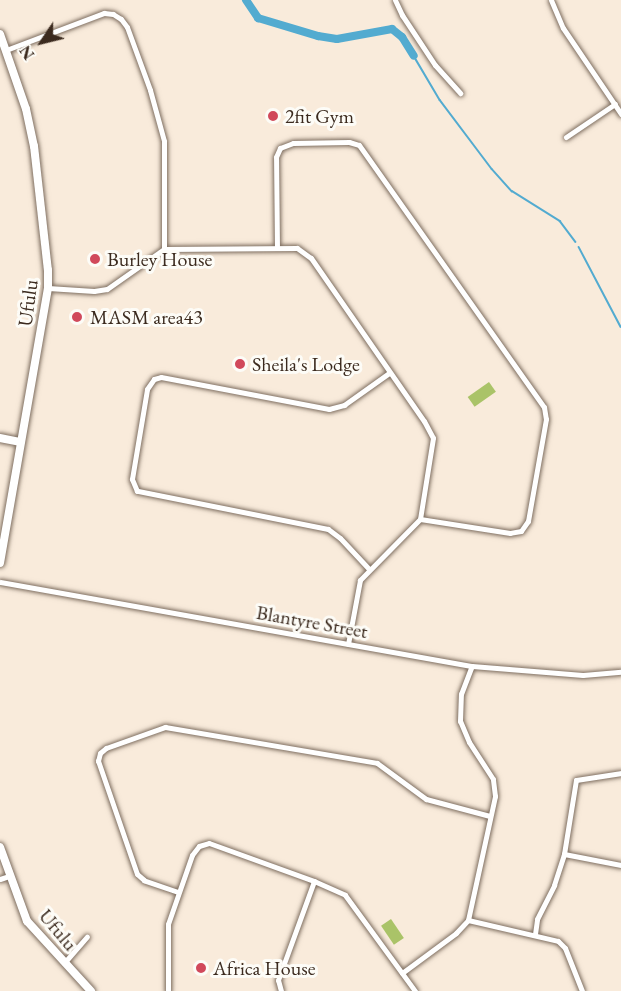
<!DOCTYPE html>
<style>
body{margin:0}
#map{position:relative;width:621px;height:991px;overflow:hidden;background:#f9ebdb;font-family:"EB Garamond",serif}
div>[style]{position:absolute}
.green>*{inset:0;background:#aac368;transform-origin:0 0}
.stream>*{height:1.5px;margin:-0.75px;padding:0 0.75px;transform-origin:0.75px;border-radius:0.75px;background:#53abd0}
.river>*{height:8px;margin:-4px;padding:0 4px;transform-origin:4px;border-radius:4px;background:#53abd0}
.roads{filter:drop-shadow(0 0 2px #7e6e60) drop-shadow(0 0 2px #7e6e60)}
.street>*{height:5px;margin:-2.5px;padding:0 2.5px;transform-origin:2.5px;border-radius:2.5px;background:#fff}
.secondary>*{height:8px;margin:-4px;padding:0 4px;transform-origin:4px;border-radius:4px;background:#fff}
.dots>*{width:16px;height:16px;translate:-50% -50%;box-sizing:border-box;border:3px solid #fdfcf7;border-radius:50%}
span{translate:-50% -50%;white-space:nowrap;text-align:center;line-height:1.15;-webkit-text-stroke:6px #fdfcf7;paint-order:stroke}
.poi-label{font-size:20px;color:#3b2a1e}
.left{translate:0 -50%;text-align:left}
.street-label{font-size:20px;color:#3b2a1e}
.north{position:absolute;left:12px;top:12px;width:60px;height:60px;-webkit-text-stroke:4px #fdfcf7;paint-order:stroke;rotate:235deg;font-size:16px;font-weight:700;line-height:24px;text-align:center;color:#3b2a1e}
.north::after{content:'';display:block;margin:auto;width:21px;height:27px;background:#3b2a1e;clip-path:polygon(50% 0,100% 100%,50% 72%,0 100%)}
</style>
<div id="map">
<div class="green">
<div style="left:489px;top:382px;width:12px;height:26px;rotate:55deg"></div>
<div style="left:391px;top:919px;width:23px;height:12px;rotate:56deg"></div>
</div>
<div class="stream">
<div style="left:414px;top:56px;width:51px;rotate:59.4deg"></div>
<div style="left:440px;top:100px;width:86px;rotate:53deg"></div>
<div style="left:492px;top:169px;width:30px;rotate:48deg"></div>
<div style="left:512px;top:191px;width:57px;rotate:32deg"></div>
<div style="left:560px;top:221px;width:26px;rotate:53deg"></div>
<div style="left:579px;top:247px;width:90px;rotate:62.3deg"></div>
</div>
<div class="river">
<div style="left:246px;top:0;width:22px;rotate:56deg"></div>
<div style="left:258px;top:18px;width:63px;rotate:16.7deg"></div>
<div style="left:318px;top:36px;width:19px;rotate:9deg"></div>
<div style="left:337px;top:39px;width:56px;rotate:-10.3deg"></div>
<div style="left:392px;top:29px;width:13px;rotate:39deg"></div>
<div style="left:402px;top:37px;width:22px;rotate:58deg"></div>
</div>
<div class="roads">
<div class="street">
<div style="left:395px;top:0;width:17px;rotate:65deg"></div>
<div style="left:402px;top:15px;width:60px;rotate:56.6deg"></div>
<div style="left:435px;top:65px;width:38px;rotate:48deg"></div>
<div style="left:551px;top:0;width:30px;rotate:67deg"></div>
<div style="left:563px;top:28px;width:104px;rotate:56deg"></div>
<div style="left:6px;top:50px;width:105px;rotate:-20.7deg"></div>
<div style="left:104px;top:13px;width:9px;rotate:6deg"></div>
<div style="left:113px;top:14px;width:9px;rotate:32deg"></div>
<div style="left:121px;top:19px;width:10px;rotate:53deg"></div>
<div style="left:127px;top:27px;width:67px;rotate:69.9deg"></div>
<div style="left:150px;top:90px;width:53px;rotate:74.6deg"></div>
<div style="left:164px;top:141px;width:108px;rotate:90deg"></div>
<div style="left:566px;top:137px;width:59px;rotate:-34deg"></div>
<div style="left:277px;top:248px;width:91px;rotate:-90.6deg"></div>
<div style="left:276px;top:157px;width:10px;rotate:-66deg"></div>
<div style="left:280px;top:148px;width:14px;rotate:-21deg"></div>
<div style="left:293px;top:143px;width:56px;rotate:-1deg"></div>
<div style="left:349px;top:142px;width:10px;rotate:17deg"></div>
<div style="left:359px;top:145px;width:321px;rotate:54.8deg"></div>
<div style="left:544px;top:407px;width:12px;rotate:81deg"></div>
<div style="left:546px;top:419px;width:104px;rotate:100deg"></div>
<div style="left:528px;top:521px;width:12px;rotate:125deg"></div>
<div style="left:521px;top:531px;width:11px;rotate:170deg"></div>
<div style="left:510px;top:533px;width:91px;rotate:-171.2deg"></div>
<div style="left:48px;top:288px;width:46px;rotate:3.7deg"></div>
<div style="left:94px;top:291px;width:13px;rotate:-9deg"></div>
<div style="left:107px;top:289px;width:70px;rotate:-35.1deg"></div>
<div style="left:164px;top:249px;width:133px;rotate:-0.4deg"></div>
<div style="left:297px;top:248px;width:17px;rotate:36deg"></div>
<div style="left:311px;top:258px;width:198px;rotate:55.3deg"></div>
<div style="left:424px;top:421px;width:19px;rotate:62deg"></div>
<div style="left:433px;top:438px;width:82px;rotate:99.1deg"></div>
<div style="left:420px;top:519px;width:86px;rotate:134.5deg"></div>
<div style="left:360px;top:580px;width:65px;rotate:100.6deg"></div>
<div style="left:369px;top:569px;width:42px;rotate:-133.1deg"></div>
<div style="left:340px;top:538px;width:15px;rotate:-143deg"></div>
<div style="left:328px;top:529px;width:195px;rotate:-168.7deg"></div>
<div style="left:137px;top:491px;width:13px;rotate:-113deg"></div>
<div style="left:132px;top:479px;width:91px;rotate:-80.5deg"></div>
<div style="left:147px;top:389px;width:12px;rotate:-55deg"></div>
<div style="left:154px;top:379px;width:7px;rotate:-16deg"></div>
<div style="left:161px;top:377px;width:171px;rotate:10.8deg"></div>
<div style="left:329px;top:409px;width:16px;rotate:-15deg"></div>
<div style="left:344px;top:405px;width:55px;rotate:-35.4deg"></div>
<div style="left:0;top:582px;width:479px;rotate:10.1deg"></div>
<div style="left:472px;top:666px;width:111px;rotate:4.6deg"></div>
<div style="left:583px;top:675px;width:38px;rotate:-5deg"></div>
<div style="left:564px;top:854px;width:58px;rotate:10.9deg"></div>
<div style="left:0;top:879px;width:9px;rotate:-18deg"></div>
<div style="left:178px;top:892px;width:36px;rotate:-161deg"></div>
<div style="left:144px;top:880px;width:9px;rotate:-139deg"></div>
<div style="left:137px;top:874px;width:120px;rotate:-109deg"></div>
<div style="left:98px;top:761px;width:8px;rotate:-76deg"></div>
<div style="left:100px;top:753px;width:8px;rotate:-40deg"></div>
<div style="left:106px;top:748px;width:63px;rotate:-19.6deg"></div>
<div style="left:165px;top:727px;width:215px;rotate:9.6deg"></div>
<div style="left:377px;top:763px;width:61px;rotate:36.3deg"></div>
<div style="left:426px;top:799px;width:66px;rotate:14.9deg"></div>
<div style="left:468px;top:920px;width:92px;rotate:13.1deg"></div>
<div style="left:558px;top:941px;width:10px;rotate:45deg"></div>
<div style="left:565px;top:948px;width:46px;rotate:68.4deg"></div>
<div style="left:535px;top:934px;width:15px;rotate:-82deg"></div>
<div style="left:537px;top:919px;width:38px;rotate:-63deg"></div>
<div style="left:554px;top:885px;width:33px;rotate:-72deg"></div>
<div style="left:564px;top:854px;width:75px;rotate:-80.8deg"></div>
<div style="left:576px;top:780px;width:46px;rotate:-8.8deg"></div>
<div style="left:64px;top:963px;width:35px;rotate:-49deg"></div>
<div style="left:402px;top:973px;width:67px;rotate:-36.5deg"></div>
<div style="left:456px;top:933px;width:18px;rotate:-47deg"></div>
<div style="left:468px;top:920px;width:127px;rotate:-77.7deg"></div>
<div style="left:495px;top:796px;width:17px;rotate:-97deg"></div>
<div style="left:493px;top:779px;width:44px;rotate:-123deg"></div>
<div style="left:469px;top:742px;width:23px;rotate:-113deg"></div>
<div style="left:460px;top:721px;width:27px;rotate:-88deg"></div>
<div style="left:461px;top:694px;width:30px;rotate:-69deg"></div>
<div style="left:168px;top:991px;width:67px;rotate:-90deg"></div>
<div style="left:168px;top:924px;width:73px;rotate:-70.8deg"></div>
<div style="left:192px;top:855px;width:11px;rotate:-52deg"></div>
<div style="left:199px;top:846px;width:10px;rotate:-17deg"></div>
<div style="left:209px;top:843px;width:112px;rotate:19.9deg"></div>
<div style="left:314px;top:881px;width:34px;rotate:24deg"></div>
<div style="left:345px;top:895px;width:119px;rotate:53.9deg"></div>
<div style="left:281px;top:991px;width:11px;rotate:-105deg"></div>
<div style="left:278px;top:980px;width:105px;rotate:-70deg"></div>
</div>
<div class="secondary">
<div style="left:0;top:34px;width:79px;rotate:70.9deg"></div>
<div style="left:26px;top:109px;width:38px;rotate:78deg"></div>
<div style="left:34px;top:146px;width:125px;rotate:83.6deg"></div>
<div style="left:48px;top:270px;width:18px;rotate:90deg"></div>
<div style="left:48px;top:288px;width:279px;rotate:99.9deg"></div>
<div style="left:0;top:438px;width:20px;rotate:11deg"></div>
<div style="left:0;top:847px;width:79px;rotate:70deg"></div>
<div style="left:27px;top:921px;width:95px;rotate:47.6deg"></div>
</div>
</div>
<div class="dots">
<div style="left:273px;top:116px;background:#d1495b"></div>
<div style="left:95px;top:259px;background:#d1495b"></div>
<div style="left:77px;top:317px;background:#d1495b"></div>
<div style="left:240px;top:364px;background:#d1495b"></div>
<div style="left:201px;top:968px;background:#d1495b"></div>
</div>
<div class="poi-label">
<span class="left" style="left:285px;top:116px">2fit Gym</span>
<span class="left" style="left:107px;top:259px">Burley House</span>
<span class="left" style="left:90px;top:317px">MASM area43</span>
<span class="left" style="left:252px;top:364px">Sheila's Lodge</span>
<span class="left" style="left:213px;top:968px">Africa House</span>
</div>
<div class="street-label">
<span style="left:28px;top:303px;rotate:-82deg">Ufulu</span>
<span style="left:312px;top:622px;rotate:10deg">Blantyre Street</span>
<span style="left:58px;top:930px;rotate:50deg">Ufulu</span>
</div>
<div class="north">N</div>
</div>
